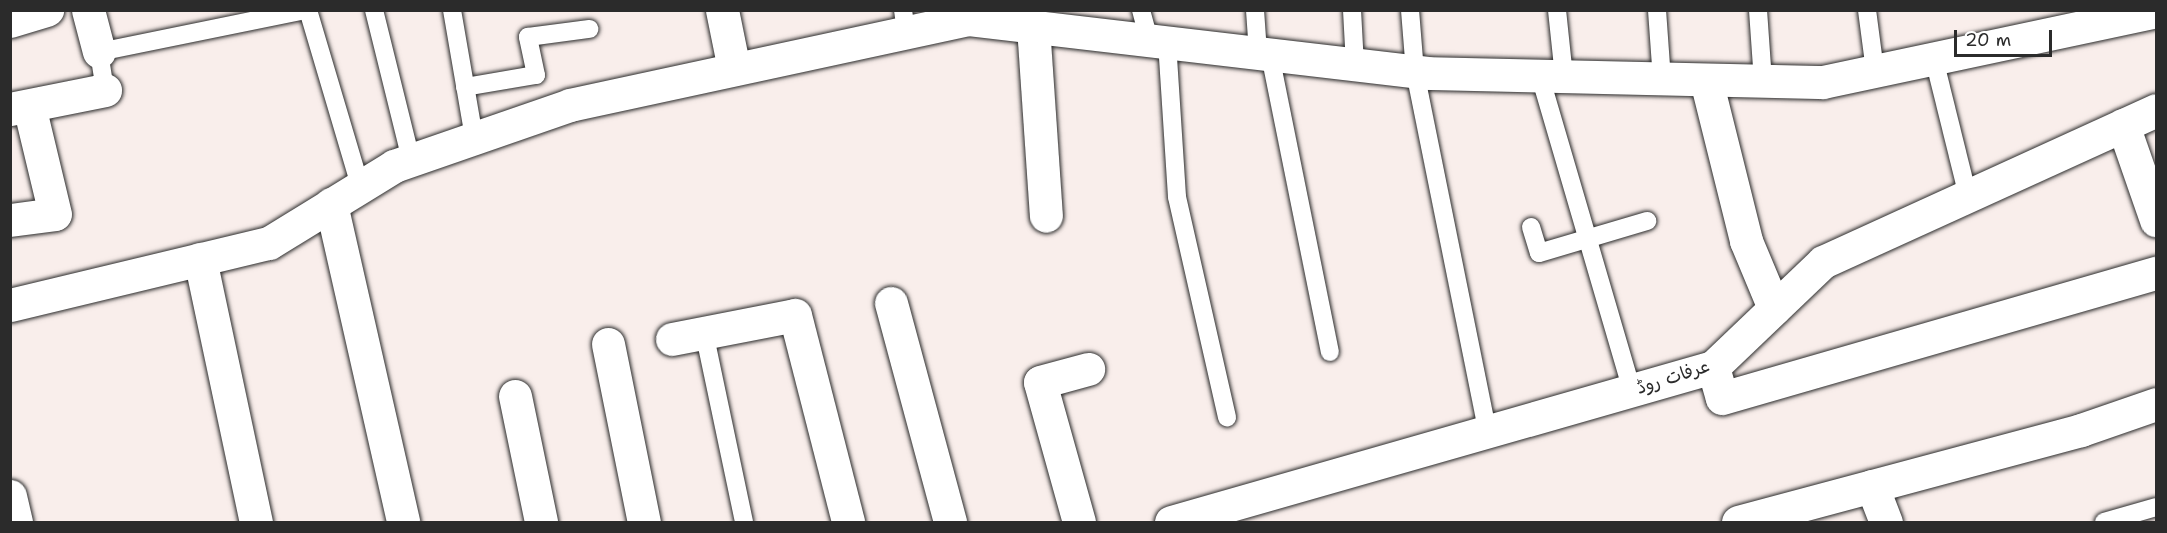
<!DOCTYPE html>
<meta charset="utf-8">
<style>
body{margin:0}
#map{position:relative;width:2167px;height:533px;overflow:hidden;background:#f9eeeb;font-family:"Shantell Sans","Playpen Sans Arabic",sans-serif}
div>[style]{position:absolute}
.roads{filter:drop-shadow(0 0 2px #2b2b2b) drop-shadow(0 0 2px #2b2b2b)}
.lane>*{height:18px;margin:-9px;padding:0 9px;transform-origin:9px;border-radius:9px;background:#fff}
.street>*{height:33px;margin:-16.5px;padding:0 16.5px;transform-origin:16.5px;border-radius:16.5px;background:#fff}
.secondary>*{height:33px;margin:-16.5px;padding:0 16.5px;transform-origin:16.5px;border-radius:16.5px;background:#fff}
span{translate:-50% -50%;white-space:nowrap;text-align:center;line-height:1.15;-webkit-text-stroke:5px #fff;paint-order:stroke}
.street-label{font-size:18px;color:#2b2b2b}
.frame{position:absolute;inset:0;border:12px solid #2b2b2b;pointer-events:none}
.scale{position:absolute;left:1954px;top:30px;width:98px;height:27px;box-sizing:border-box;border:3px solid #2b2b2b;border-top:0;padding-left:8px;font-size:18px;line-height:21px;white-space:nowrap;color:#2b2b2b;-webkit-text-stroke:4px #fff;paint-order:stroke}
</style>
<div id="map">
<div class="roads">
<div class="lane">
<div style="left:308px;top:10px;width:184px;rotate:73.5deg"></div>
<div style="left:374px;top:10px;width:154px;rotate:76.1deg"></div>
<div style="left:452px;top:10px;width:130px;rotate:80.2deg"></div>
<div style="left:903px;top:10px;width:22px;rotate:82deg"></div>
<div style="left:1141px;top:10px;width:31px;rotate:75deg"></div>
<div style="left:1255px;top:10px;width:43px;rotate:86deg"></div>
<div style="left:1352px;top:10px;width:55px;rotate:86.9deg"></div>
<div style="left:1410px;top:10px;width:62px;rotate:85.4deg"></div>
<div style="left:1415px;top:72px;width:368px;rotate:78.6deg"></div>
<div style="left:1557px;top:10px;width:67px;rotate:84deg"></div>
<div style="left:1657px;top:10px;width:69px;rotate:85.9deg"></div>
<div style="left:1758px;top:10px;width:71px;rotate:86deg"></div>
<div style="left:1867px;top:10px;width:62px;rotate:82.5deg"></div>
<div style="left:1167px;top:42px;width:155px;rotate:86.3deg"></div>
<div style="left:1177px;top:197px;width:226px;rotate:77.2deg"></div>
<div style="left:1270px;top:55px;width:303px;rotate:78.6deg"></div>
<div style="left:1934px;top:59px;width:141px;rotate:76.1deg"></div>
<div style="left:1540px;top:76px;width:328px;rotate:73.7deg"></div>
<div style="left:465px;top:87px;width:72px;rotate:-9.6deg"></div>
<div style="left:536px;top:75px;width:39px;rotate:-102deg"></div>
<div style="left:528px;top:37px;width:62px;rotate:-7.5deg"></div>
<div style="left:105px;top:90px;width:38px;rotate:-99deg"></div>
<div style="left:99px;top:52px;width:211px;rotate:-11.5deg"></div>
<div style="left:1531px;top:227px;width:27px;rotate:73deg"></div>
<div style="left:1539px;top:253px;width:113px;rotate:-16.5deg"></div>
<div style="left:704px;top:332px;width:194px;rotate:78.1deg"></div>
<div style="left:2104px;top:522px;width:54px;rotate:-16.1deg"></div>
</div>
<div class="street">
<div style="left:88px;top:10px;width:43px;rotate:75.3deg"></div>
<div style="left:722px;top:10px;width:60px;rotate:78.5deg"></div>
<div style="left:10px;top:21px;width:39px;rotate:-17deg"></div>
<div style="left:1033px;top:26px;width:190px;rotate:86.1deg"></div>
<div style="left:1706px;top:80px;width:166px;rotate:76deg"></div>
<div style="left:1746px;top:241px;width:73px;rotate:67.3deg"></div>
<div style="left:10px;top:109px;width:97px;rotate:-11.3deg"></div>
<div style="left:2123px;top:125px;width:101px;rotate:70.8deg"></div>
<div style="left:331px;top:204px;width:326px;rotate:77.2deg"></div>
<div style="left:10px;top:220px;width:45px;rotate:-7.6deg"></div>
<div style="left:55px;top:214px;width:111px;rotate:-103.5deg"></div>
<div style="left:200px;top:259px;width:269px;rotate:78deg"></div>
<div style="left:891px;top:303px;width:227px;rotate:74.9deg"></div>
<div style="left:10px;top:305px;width:266px;rotate:-13.5deg"></div>
<div style="left:269px;top:243px;width:147px;rotate:-31.6deg"></div>
<div style="left:394px;top:166px;width:186px;rotate:-19.1deg"></div>
<div style="left:570px;top:105px;width:407px;rotate:-12.2deg"></div>
<div style="left:968px;top:19px;width:461px;rotate:6.7deg"></div>
<div style="left:1426px;top:73px;width:397px;rotate:1.3deg"></div>
<div style="left:1823px;top:82px;width:340px;rotate:-12deg"></div>
<div style="left:672px;top:339px;width:125px;rotate:-11deg"></div>
<div style="left:795px;top:315px;width:214px;rotate:75.6deg"></div>
<div style="left:608px;top:344px;width:182px;rotate:78.6deg"></div>
<div style="left:1713px;top:367px;width:32px;rotate:74deg"></div>
<div style="left:1722px;top:398px;width:452px;rotate:-16.1deg"></div>
<div style="left:515px;top:396px;width:129px;rotate:78.3deg"></div>
<div style="left:1872px;top:486px;width:39px;rotate:69deg"></div>
<div style="left:10px;top:496px;width:27px;rotate:77deg"></div>
<div style="left:1079px;top:522px;width:145px;rotate:-105.6deg"></div>
<div style="left:1040px;top:382px;width:50px;rotate:-15.2deg"></div>
<div style="left:1738px;top:522px;width:355px;rotate:-15deg"></div>
<div style="left:2081px;top:430px;width:79px;rotate:-19.1deg"></div>
</div>
<div class="secondary">
<div style="left:1171px;top:522px;width:564px;rotate:-15.96deg"></div>
<div style="left:1713px;top:367px;width:152px;rotate:-43.7deg"></div>
<div style="left:1823px;top:262px;width:366px;rotate:-24.5deg"></div>
</div>
</div>
<div class="street-label">
<span style="left:1673px;top:377px;rotate:-18deg">عرفات روڈ</span>
</div>
<div class="frame"></div>
<div class="scale">20 m</div>
</div>
